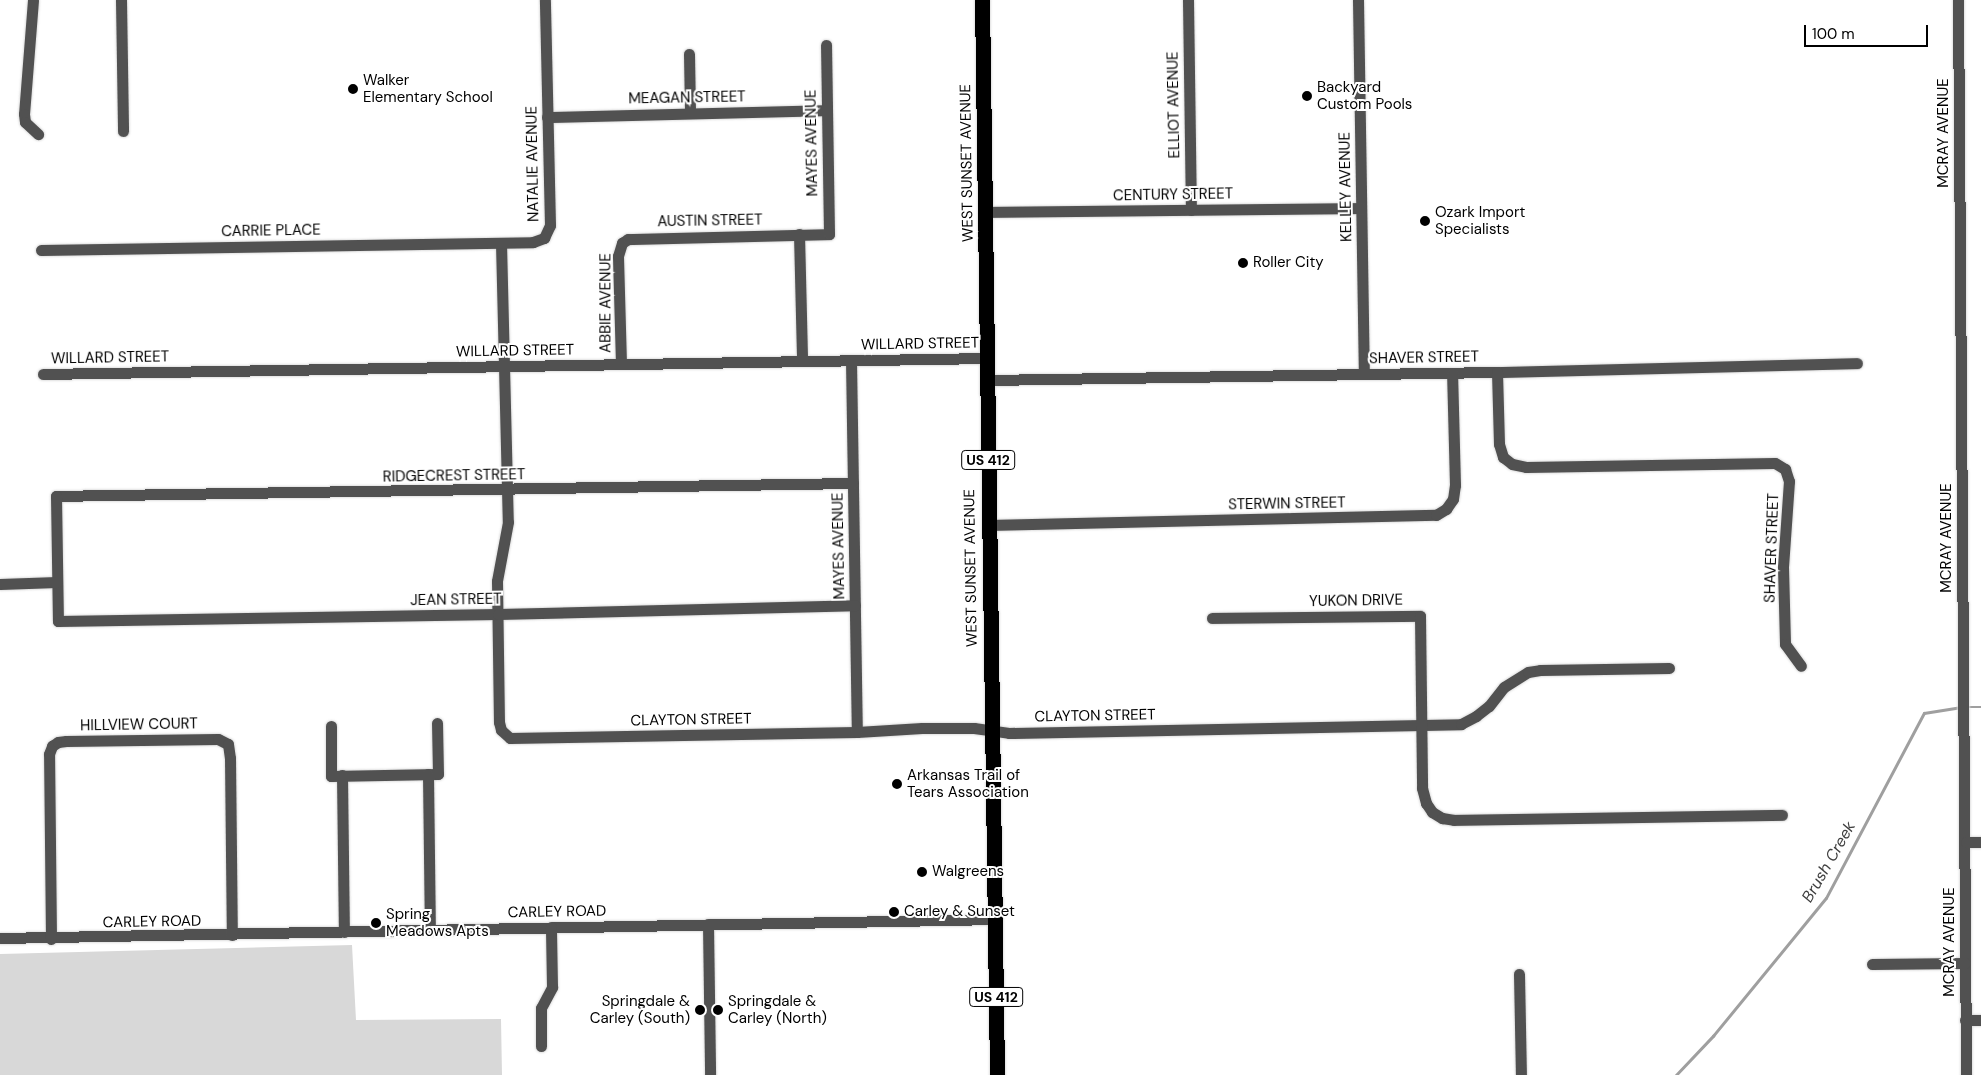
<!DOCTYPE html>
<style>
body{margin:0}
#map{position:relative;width:1981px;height:1075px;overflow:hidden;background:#fff;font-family:"DM Sans",sans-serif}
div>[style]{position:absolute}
.green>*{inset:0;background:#d8d8d8}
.stream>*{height:2.5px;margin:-1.25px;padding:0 1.25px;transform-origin:1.25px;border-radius:1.25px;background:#9f9f9f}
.roads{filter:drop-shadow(0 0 1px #dbdbdb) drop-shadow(0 0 1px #dbdbdb)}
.minor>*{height:11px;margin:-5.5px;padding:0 5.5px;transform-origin:5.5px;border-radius:5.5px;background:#515151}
.highway>*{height:15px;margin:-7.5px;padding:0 7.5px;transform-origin:7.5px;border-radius:7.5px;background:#000}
.dots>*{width:14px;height:14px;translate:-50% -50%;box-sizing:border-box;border:2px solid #fff;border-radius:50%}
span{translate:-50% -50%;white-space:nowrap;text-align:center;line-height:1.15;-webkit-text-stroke:4px #fff;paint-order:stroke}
.shield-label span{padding:1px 4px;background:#fff;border:1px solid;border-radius:4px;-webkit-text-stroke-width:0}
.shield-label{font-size:14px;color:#000;font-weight:700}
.poi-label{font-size:15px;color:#000}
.left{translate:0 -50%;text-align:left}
.right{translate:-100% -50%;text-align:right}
.street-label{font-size:15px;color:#000}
.water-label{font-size:16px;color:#404040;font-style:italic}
.scale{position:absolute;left:1804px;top:25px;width:124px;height:22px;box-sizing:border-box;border:2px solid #000;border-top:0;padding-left:6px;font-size:15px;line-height:18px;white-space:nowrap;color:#000;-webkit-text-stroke:4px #fff;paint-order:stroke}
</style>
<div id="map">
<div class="green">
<div style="clip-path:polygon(352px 945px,356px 1020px,501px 1019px,502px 1075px,0 1075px,0 954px)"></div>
</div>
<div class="stream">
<div style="left:1966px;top:707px;width:15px"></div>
<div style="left:1676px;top:1075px;width:54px;rotate:-46.5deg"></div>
<div style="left:1713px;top:1036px;width:178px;rotate:-50.7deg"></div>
<div style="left:1826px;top:898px;width:209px;rotate:-62.1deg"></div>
<div style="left:1924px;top:713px;width:36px;rotate:-9deg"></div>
</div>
<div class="roads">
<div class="minor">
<div style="left:33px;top:0;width:114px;rotate:94.5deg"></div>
<div style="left:24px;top:114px;width:8px;rotate:83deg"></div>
<div style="left:25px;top:122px;width:18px;rotate:43deg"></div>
<div style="left:121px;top:0;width:131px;rotate:89.1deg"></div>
<div style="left:1188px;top:0;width:210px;rotate:89.2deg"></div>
<div style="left:1358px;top:0;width:374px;rotate:89.1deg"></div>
<div style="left:1958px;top:0;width:1075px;rotate:89.57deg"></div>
<div style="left:689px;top:54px;width:58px;rotate:89deg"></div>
<div style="left:547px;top:117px;width:280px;rotate:-1.4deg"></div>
<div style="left:985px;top:212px;width:376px;rotate:-0.6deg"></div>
<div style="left:799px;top:234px;width:127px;rotate:88.6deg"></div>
<div style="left:501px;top:243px;width:279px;rotate:88.6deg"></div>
<div style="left:508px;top:522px;width:60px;rotate:100.6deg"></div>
<div style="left:497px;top:581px;width:141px;rotate:89.2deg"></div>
<div style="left:499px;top:722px;width:8px;rotate:76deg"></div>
<div style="left:501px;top:730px;width:12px;rotate:42deg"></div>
<div style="left:510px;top:738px;width:347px;rotate:-1deg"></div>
<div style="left:857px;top:732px;width:65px;rotate:-3.5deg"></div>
<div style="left:922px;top:728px;width:52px"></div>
<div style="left:974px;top:728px;width:35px;rotate:8deg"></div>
<div style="left:1009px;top:733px;width:452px;rotate:-1.1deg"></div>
<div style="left:1461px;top:724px;width:17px;rotate:-28deg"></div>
<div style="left:1476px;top:716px;width:16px;rotate:-38deg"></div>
<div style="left:1489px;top:706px;width:24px;rotate:-52deg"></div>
<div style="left:1504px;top:687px;width:28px;rotate:-32deg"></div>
<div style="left:1528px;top:672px;width:12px;rotate:-9deg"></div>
<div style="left:1540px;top:670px;width:129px;rotate:-0.9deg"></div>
<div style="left:41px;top:250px;width:492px;rotate:-0.9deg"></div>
<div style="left:533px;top:242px;width:12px;rotate:-20deg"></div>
<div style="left:544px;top:238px;width:14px;rotate:-65deg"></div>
<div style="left:550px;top:225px;width:225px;rotate:-91.3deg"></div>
<div style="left:851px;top:360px;width:372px;rotate:89.1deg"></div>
<div style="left:621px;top:364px;width:108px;rotate:-91.6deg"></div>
<div style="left:618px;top:256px;width:14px;rotate:-73deg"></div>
<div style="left:622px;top:243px;width:7px;rotate:-34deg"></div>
<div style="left:628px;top:239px;width:201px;rotate:-1.4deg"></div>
<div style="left:829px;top:234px;width:189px;rotate:-90.9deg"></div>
<div style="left:1497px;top:372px;width:360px;rotate:-1.4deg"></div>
<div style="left:43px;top:374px;width:944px;rotate:-0.97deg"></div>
<div style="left:987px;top:380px;width:510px;rotate:-0.9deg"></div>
<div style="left:1497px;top:372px;width:72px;rotate:88.4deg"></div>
<div style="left:1499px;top:444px;width:14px;rotate:73deg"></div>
<div style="left:1503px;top:457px;width:11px;rotate:38deg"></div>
<div style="left:1512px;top:464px;width:14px;rotate:12deg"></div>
<div style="left:1526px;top:467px;width:249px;rotate:-0.9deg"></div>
<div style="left:1775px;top:463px;width:12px;rotate:31deg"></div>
<div style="left:1785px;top:469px;width:13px;rotate:72deg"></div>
<div style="left:1789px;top:481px;width:86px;rotate:94deg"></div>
<div style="left:1783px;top:567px;width:77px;rotate:88.5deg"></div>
<div style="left:1785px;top:644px;width:27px;rotate:54deg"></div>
<div style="left:853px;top:483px;width:797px;rotate:179.07deg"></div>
<div style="left:56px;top:496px;width:125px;rotate:89.1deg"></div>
<div style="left:58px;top:621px;width:440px;rotate:-0.9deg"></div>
<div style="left:498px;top:614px;width:357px;rotate:-1.4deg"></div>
<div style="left:988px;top:525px;width:448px;rotate:-1.3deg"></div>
<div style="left:1436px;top:515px;width:12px;rotate:-31deg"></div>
<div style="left:1446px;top:509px;width:12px;rotate:-55deg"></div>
<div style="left:1453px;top:499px;width:14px;rotate:-82deg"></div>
<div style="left:1455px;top:485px;width:112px;rotate:-91.5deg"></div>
<div style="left:0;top:584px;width:57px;rotate:-2deg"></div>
<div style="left:1212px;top:618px;width:208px;rotate:-0.6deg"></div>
<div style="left:1420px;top:616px;width:172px;rotate:89.3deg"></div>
<div style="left:1422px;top:788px;width:16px;rotate:75deg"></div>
<div style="left:1426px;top:803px;width:11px;rotate:56deg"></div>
<div style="left:1432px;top:812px;width:12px;rotate:31deg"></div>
<div style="left:1442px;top:818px;width:12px;rotate:9deg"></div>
<div style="left:1454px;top:820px;width:328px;rotate:-0.9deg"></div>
<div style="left:331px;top:726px;width:50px;rotate:90deg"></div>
<div style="left:331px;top:776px;width:107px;rotate:-1.1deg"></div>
<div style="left:438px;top:774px;width:51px;rotate:-91.1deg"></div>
<div style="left:428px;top:774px;width:156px;rotate:89.3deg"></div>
<div style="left:342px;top:775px;width:157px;rotate:89.3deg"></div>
<div style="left:1966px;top:842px;width:15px"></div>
<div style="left:708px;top:924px;width:151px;rotate:89.2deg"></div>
<div style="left:0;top:938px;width:995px;rotate:-1.09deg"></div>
<div style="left:51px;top:939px;width:185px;rotate:-90.6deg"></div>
<div style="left:49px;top:754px;width:9px;rotate:-69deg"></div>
<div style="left:52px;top:746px;width:7px;rotate:-34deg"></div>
<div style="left:58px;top:742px;width:8px;rotate:-7deg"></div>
<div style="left:66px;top:741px;width:152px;rotate:-0.8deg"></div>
<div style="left:218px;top:739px;width:11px;rotate:27deg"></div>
<div style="left:228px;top:744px;width:14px;rotate:82deg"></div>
<div style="left:230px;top:758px;width:177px;rotate:89.4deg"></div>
<div style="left:1872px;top:964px;width:93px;rotate:-0.6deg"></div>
<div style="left:1519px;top:974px;width:101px;rotate:88.9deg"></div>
<div style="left:1965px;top:1020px;width:16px"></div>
<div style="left:541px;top:1046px;width:38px;rotate:-90deg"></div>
<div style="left:541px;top:1008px;width:24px;rotate:-62deg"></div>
<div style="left:552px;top:987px;width:60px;rotate:-91deg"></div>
</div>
<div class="highway">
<div style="left:982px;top:0;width:1075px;rotate:89.2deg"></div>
</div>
</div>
<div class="dots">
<div style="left:353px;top:89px;background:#000"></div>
<div style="left:1307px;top:96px;background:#000"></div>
<div style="left:1425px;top:221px;background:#000"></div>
<div style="left:1243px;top:263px;background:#000"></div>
<div style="left:897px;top:784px;background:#000"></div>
<div style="left:922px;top:872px;background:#000"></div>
<div style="left:894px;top:912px;background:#000"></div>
<div style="left:376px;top:923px;background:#000"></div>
<div style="left:700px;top:1010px;background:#000"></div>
<div style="left:718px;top:1010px;background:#000"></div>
</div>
<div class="shield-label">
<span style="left:988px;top:460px">US 412</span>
<span style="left:996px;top:997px">US 412</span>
</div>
<div class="poi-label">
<span class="left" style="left:363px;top:89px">Walker<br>Elementary School</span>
<span class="left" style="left:1317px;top:96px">Backyard<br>Custom Pools</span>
<span class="left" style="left:1435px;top:221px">Ozark Import<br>Specialists</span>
<span class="left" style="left:1253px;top:263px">Roller City</span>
<span class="left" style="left:907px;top:784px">Arkansas Trail of<br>Tears Association</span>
<span class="left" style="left:932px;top:872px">Walgreens</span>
<span class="left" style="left:904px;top:912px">Carley &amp; Sunset</span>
<span class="left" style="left:386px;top:923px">Spring<br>Meadows Apts</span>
<span class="right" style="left:690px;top:1010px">Springdale &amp;<br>Carley (South)</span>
<span class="left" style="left:728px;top:1010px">Springdale &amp;<br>Carley (North)</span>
</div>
<div class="street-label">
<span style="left:687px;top:98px;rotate:-1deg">MEAGAN STREET</span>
<span style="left:1174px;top:105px;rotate:-91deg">ELLIOT AVENUE</span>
<span style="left:1944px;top:133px;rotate:-90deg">MCRAY AVENUE</span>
<span style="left:812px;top:143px;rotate:-91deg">MAYES AVENUE</span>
<span style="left:967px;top:163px;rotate:-91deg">WEST SUNSET AVENUE</span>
<span style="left:533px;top:164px;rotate:-91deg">NATALIE AVENUE</span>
<span style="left:1346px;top:187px;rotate:-91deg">KELLEY AVENUE</span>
<span style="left:1173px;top:195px;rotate:-1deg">CENTURY STREET</span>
<span style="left:710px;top:221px;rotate:-1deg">AUSTIN STREET</span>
<span style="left:271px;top:231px;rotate:-1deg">CARRIE PLACE</span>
<span style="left:606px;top:303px;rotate:-90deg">ABBIE AVENUE</span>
<span style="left:920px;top:344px;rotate:-1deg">WILLARD STREET</span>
<span style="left:515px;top:351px;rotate:-1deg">WILLARD STREET</span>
<span style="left:110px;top:358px;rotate:-1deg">WILLARD STREET</span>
<span style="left:1424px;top:358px;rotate:-1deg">SHAVER STREET</span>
<span style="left:454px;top:476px;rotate:-1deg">RIDGECREST STREET</span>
<span style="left:1287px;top:504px;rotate:-1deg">STERWIN STREET</span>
<span style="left:1947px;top:538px;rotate:-90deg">MCRAY AVENUE</span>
<span style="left:839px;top:546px;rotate:-91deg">MAYES AVENUE</span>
<span style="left:1772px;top:548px;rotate:-88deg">SHAVER STREET</span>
<span style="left:971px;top:568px;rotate:-91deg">WEST SUNSET AVENUE</span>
<span style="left:456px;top:600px;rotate:-1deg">JEAN STREET</span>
<span style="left:1356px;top:601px;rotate:-1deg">YUKON DRIVE</span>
<span style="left:1095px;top:716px;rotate:-1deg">CLAYTON STREET</span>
<span style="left:691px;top:720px;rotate:-1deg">CLAYTON STREET</span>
<span style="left:139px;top:725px;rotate:-1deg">HILLVIEW COURT</span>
<span style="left:557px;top:912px;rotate:-1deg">CARLEY ROAD</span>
<span style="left:152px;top:922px;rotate:-1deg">CARLEY ROAD</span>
<span style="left:1950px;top:942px;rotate:-90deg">MCRAY AVENUE</span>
</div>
<div class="water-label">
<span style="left:1829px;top:862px;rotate:-60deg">Brush Creek</span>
</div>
<div class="scale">100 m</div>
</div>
